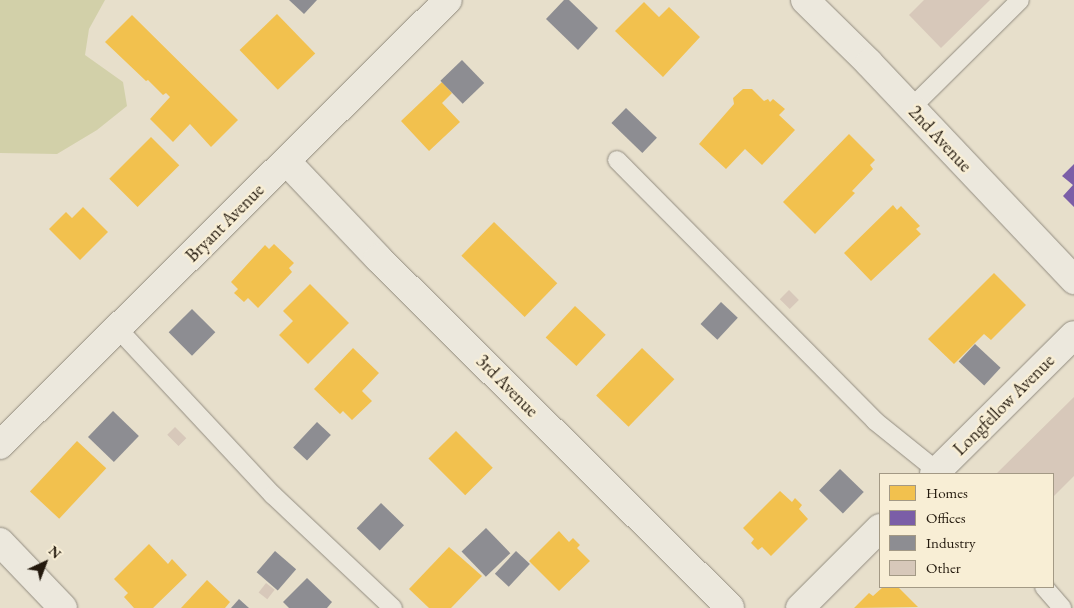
<!DOCTYPE html>
<style>
body{margin:0}
#map{position:relative;width:1074px;height:608px;overflow:hidden;background:#e7dfcb;font-family:"EB Garamond",serif}
div>[style]{position:absolute}
.green>*{inset:0;background:#d2d0a9}
.homes>*{inset:0;background:#f2c14e;transform-origin:0 0}
.offices>*{inset:0;background:#7b5ea7}
.industry>*{inset:0;background:#8d8d92;transform-origin:0 0}
.building>*{inset:0;background:#d7c8ba;transform-origin:0 0}
.roads{filter:drop-shadow(0 0 1px #928c80) drop-shadow(0 0 1px #928c80)}
.lane>*{height:18px;margin:-9px;padding:0 9px;transform-origin:9px;border-radius:9px;background:#ece8dd}
.street>*{height:28px;margin:-14px;padding:0 14px;transform-origin:14px;border-radius:14px;background:#ece8dd}
span{translate:-50% -50%;white-space:nowrap;text-align:center;line-height:1.15;-webkit-text-stroke:5px #f8eed5;paint-order:stroke}
.street-label{font-size:18px;color:#23190d}
.legend{position:absolute;left:879px;top:473px;width:175px;height:115px;box-sizing:border-box;background:#f8eed5;border:1px solid #a39985;margin:0;padding:6px 9px;list-style:none;font-size:15px;color:#23190d}
.legend li{display:flex;align-items:center;gap:10px;height:25px}
.legend b{width:25px;border:1px solid #a39985}
.north{position:absolute;left:20px;top:538px;width:50px;height:50px;-webkit-text-stroke:4px #f8eed5;paint-order:stroke;rotate:43deg;font-size:14px;font-weight:700;line-height:20px;text-align:center;color:#23190d}
.north::after{content:'';display:block;margin:auto;width:18px;height:22px;background:#23190d;clip-path:polygon(50% 0,100% 100%,50% 72%,0 100%)}
</style>
<div id="map">
<div class="green">
<div style="clip-path:polygon(0 0,105px 0,89px 29px,85px 55px,123px 82px,127px 106px,97px 130px,57px 154px,0 153px)"></div>
</div>
<div class="homes">
<div style="clip-path:polygon(644px 2px,659px 17px,669px 7px,700px 37px,663px 77px,615px 31px)"></div>
<div style="left:277px;top:14px;width:55px;height:52px;rotate:46deg"></div>
<div style="clip-path:polygon(132px 15px,238px 120px,211px 147px,190px 124px,173px 142px,150px 119px,170px 97px,166px 93px,163px 95px,148px 80px,146px 81px,105px 42px)"></div>
<div style="clip-path:polygon(442px 82px,452px 93px,442px 103px,460px 122px,429px 151px,401px 121px)"></div>
<div style="clip-path:polygon(743px 89px,752px 89px,764px 101px,768px 99px,770px 102px,773px 99px,785px 109px,779px 115px,795px 130px,762px 165px,745px 149px,726px 169px,699px 144px,734px 104px,733px 98px)"></div>
<div style="clip-path:polygon(849px 134px,875px 160px,870px 165px,873px 169px,852px 191px,855px 193px,815px 234px,783px 202px)"></div>
<div style="left:151px;top:137px;width:40px;height:59px;rotate:45deg"></div>
<div style="clip-path:polygon(893px 205px,897px 210px,901px 206px,920px 226px,916px 229px,921px 234px,871px 281px,844px 253px)"></div>
<div style="clip-path:polygon(83px 207px,108px 232px,80px 260px,49px 229px,66px 212px,72px 218px)"></div>
<div style="left:494px;top:222px;width:88px;height:47px;rotate:44deg"></div>
<div style="clip-path:polygon(274px 244px,294px 263px,289px 268px,292px 272px,258px 308px,248px 298px,244px 302px,234px 293px,238px 289px,231px 282px,265px 245px,269px 249px)"></div>
<div style="clip-path:polygon(994px 273px,1026px 305px,991px 340px,984px 334px,954px 364px,928px 339px)"></div>
<div style="clip-path:polygon(310px 284px,349px 323px,308px 364px,279px 335px,293px 321px,283px 311px)"></div>
<div style="left:575px;top:306px;width:42px;height:43px;rotate:43deg"></div>
<div style="clip-path:polygon(353px 348px,379px 373px,362px 391px,372px 401px,352px 420px,343px 411px,340px 414px,314px 389px)"></div>
<div style="left:642px;top:348px;width:45px;height:66px;rotate:44deg"></div>
<div style="left:456px;top:431px;width:52px;height:39px;rotate:45deg"></div>
<div style="left:77px;top:441px;width:40px;height:69px;rotate:43deg"></div>
<div style="clip-path:polygon(780px 491px,792px 502px,795px 498px,802px 505px,799px 509px,808px 519px,771px 556px,762px 547px,758px 550px,751px 543px,754px 539px,743px 528px)"></div>
<div style="clip-path:polygon(559px 531px,569px 542px,573px 538px,580px 545px,577px 548px,590px 561px,559px 591px,529px 561px)"></div>
<div style="clip-path:polygon(149px 544px,168px 564px,172px 559px,187px 575px,153px 608px,134px 608px,124px 597px,128px 593px,114px 579px)"></div>
<div style="clip-path:polygon(449px 547px,482px 576px,451px 608px,429px 608px,409px 589px)"></div>
<div style="clip-path:polygon(207px 580px,230px 602px,225px 608px,181px 608px)"></div>
<div style="clip-path:polygon(883px 587px,898px 587px,918px 607px,854px 608px,869px 593px,873px 596px)"></div>
</div>
<div class="offices">
<div style="clip-path:polygon(1074px 164px,1074px 207px,1063px 196px,1073px 185px,1062px 176px)"></div>
</div>
<div class="industry">
<div style="clip-path:polygon(289px 0,317px 0,304px 14px)"></div>
<div style="clip-path:polygon(564px 0,569px 0,598px 28px,578px 50px,546px 19px)"></div>
<div style="left:462px;top:60px;width:32px;height:30px;rotate:46deg"></div>
<div style="left:626px;top:108px;width:43px;height:21px;rotate:44deg"></div>
<div style="left:721px;top:302px;width:23px;height:30px;rotate:43deg"></div>
<div style="left:192px;top:309px;width:33px;height:33px;rotate:45deg"></div>
<div style="left:975px;top:344px;width:35px;height:24px;rotate:43deg"></div>
<div style="left:113px;top:411px;width:36px;height:36px;rotate:44deg"></div>
<div style="left:317px;top:422px;width:19px;height:35px;rotate:43deg"></div>
<div style="left:840px;top:469px;width:33px;height:30px;rotate:44deg"></div>
<div style="left:381px;top:503px;width:32px;height:35px;rotate:44deg"></div>
<div style="left:486px;top:528px;width:35px;height:34px;rotate:46deg"></div>
<div style="left:275px;top:551px;width:28px;height:28px;rotate:41deg"></div>
<div style="left:516px;top:551px;width:19px;height:31px;rotate:43deg"></div>
<div style="clip-path:polygon(307px 578px,332px 602px,327px 608px,289px 608px,283px 602px)"></div>
<div style="clip-path:polygon(239px 599px,249px 608px,231px 608px)"></div>
</div>
<div class="building">
<div style="clip-path:polygon(924px 0,990px 0,941px 48px,909px 15px)"></div>
<div style="left:789px;top:290px;width:14px;height:13px;rotate:45deg"></div>
<div style="clip-path:polygon(1074px 397px,1074px 476px,1053px 497px,1053px 474px,996px 474px)"></div>
<div style="left:175px;top:427px;width:16px;height:11px;rotate:45deg"></div>
<div style="left:266px;top:583px;width:11px;height:12px;rotate:38deg"></div>
</div>
<div class="roads">
<div class="lane">
<div style="left:911px;top:108px;width:153px;rotate:-44.7deg"></div>
<div style="left:617px;top:160px;width:367px;rotate:45.3deg"></div>
<div style="left:875px;top:421px;width:85px;rotate:38.8deg"></div>
<div style="left:118px;top:329px;width:227px;rotate:47deg"></div>
<div style="left:273px;top:495px;width:165px;rotate:43.3deg"></div>
<div style="left:1044px;top:587px;width:28px;rotate:49deg"></div>
</div>
<div class="street">
<div style="left:805px;top:0;width:90px;rotate:44.5deg"></div>
<div style="left:869px;top:63px;width:299px;rotate:46.6deg"></div>
<div style="left:287px;top:162px;width:132px;rotate:46.5deg"></div>
<div style="left:378px;top:258px;width:496px;rotate:44.8deg"></div>
<div style="left:0;top:445px;width:631px;rotate:-44.81deg"></div>
<div style="left:934px;top:474px;width:197px;rotate:-44.8deg"></div>
<div style="left:0;top:542px;width:91px;rotate:46.3deg"></div>
<div style="left:800px;top:608px;width:113px;rotate:-45deg"></div>
</div>
</div>
<div class="street-label">
<span style="left:940px;top:139px;rotate:47deg">2nd Avenue</span>
<span style="left:225px;top:223px;rotate:-45deg">Bryant Avenue</span>
<span style="left:507px;top:386px;rotate:45deg">3rd Avenue</span>
<span style="left:1004px;top:405px;rotate:-45deg">Longfellow Avenue</span>
</div>
<ul class="legend">
<li><b style="height:14px;background:#f2c14e"></b>Homes</li>
<li><b style="height:14px;background:#7b5ea7"></b>Offices</li>
<li><b style="height:14px;background:#8d8d92"></b>Industry</li>
<li><b style="height:14px;background:#d7c8ba"></b>Other</li>
</ul>
<div class="north">N</div>
</div>
